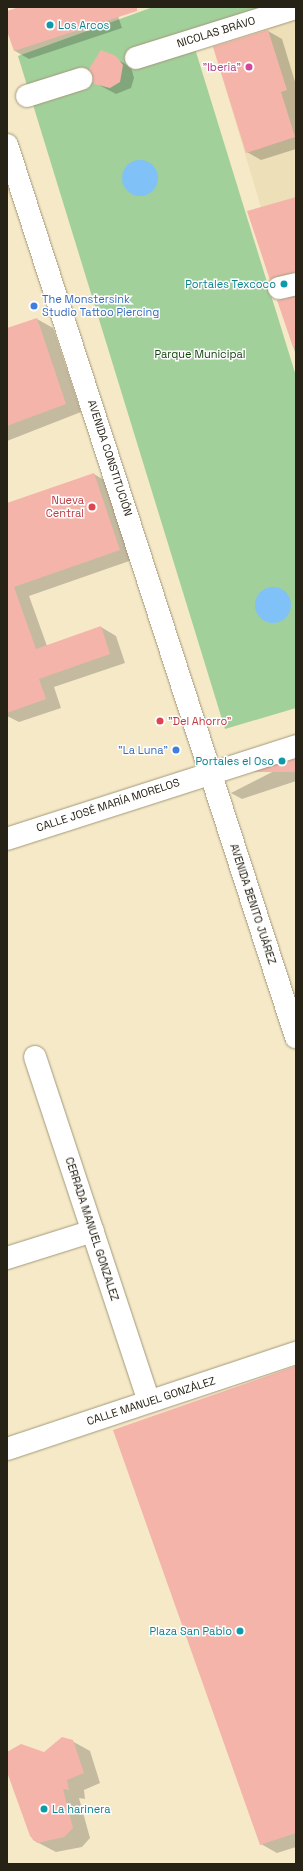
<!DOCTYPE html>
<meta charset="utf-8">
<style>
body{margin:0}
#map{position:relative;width:303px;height:1871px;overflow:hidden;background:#f5e9c8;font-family:"Space Grotesk",sans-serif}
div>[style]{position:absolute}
.built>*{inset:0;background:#eddfb7}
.green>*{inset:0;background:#a2d09b}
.water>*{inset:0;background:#80c1f7}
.round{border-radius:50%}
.shadow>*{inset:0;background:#0003}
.building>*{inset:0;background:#f4b4aa;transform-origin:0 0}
.roads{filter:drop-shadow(0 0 1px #a39879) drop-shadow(0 0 1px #a39879)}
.minor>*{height:22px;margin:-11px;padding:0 11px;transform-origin:11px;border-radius:11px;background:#fff}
.major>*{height:22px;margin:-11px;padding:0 11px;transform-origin:11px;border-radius:11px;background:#fff}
.dots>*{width:11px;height:11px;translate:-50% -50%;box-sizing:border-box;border:2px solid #fff;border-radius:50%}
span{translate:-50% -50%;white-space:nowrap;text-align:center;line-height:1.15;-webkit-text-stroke:3px #fff;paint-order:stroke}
.culture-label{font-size:11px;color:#0d838f}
.left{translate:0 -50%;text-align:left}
.right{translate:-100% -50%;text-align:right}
.street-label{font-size:11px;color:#262215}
.hotel-label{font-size:11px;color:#b23c85}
.shop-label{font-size:11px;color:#366cbe}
.park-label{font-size:11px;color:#103f0b}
.health-label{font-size:11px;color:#be3a42}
.frame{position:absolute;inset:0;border:8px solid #262215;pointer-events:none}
</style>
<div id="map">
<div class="built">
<div style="clip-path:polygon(296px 17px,296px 325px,212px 43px)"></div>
</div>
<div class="green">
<div style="clip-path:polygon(153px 7px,278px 7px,192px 39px,296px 376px,296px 708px,225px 729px,18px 56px)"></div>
</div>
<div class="water">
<div class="round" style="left:122px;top:160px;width:36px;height:36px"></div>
<div class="round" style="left:255px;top:587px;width:36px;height:36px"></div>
</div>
<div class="shadow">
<div style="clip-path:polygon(23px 7px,115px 7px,122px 28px,29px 59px,15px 51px,7px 28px,7px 12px)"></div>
<div style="clip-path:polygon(268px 31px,282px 39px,296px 85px,296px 149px,261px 160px,247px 152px)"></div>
<div style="clip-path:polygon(120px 61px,131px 67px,134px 78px,131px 88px,116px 94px,95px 83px)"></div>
<div style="clip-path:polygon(296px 296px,296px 355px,278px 301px)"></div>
<div style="clip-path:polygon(37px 319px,53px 328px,81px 412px,7px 441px,7px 329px)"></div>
<div style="clip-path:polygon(94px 474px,109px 483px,135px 559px,29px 596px,47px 646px,101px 627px,116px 636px,125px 663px,54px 687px,61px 708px,19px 722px,7px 716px,7px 504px)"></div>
<div style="clip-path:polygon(296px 760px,296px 781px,242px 799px,231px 793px)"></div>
<div style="clip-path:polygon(296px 1367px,296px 1847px,277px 1853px,261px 1844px)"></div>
<div style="clip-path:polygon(72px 1741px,90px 1751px,100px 1783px,84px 1790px,85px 1799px,79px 1798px,90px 1838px,82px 1847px,56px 1852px,33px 1840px,7px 1769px,7px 1754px,44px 1753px)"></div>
</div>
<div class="building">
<div style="clip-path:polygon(19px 7px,137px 7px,137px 11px,14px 51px,7px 31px,7px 11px)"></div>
<div style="clip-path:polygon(268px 30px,287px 90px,281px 92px,295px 137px,246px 153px,213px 47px)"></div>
<div style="clip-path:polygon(101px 50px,116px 56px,123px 65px,120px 82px,110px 88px,94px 84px,89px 69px)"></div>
<div style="clip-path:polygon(296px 197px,296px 272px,270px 280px,247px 211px)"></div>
<div style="clip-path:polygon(296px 297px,296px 346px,293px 347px,277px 300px)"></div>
<div style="clip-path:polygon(37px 318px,66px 404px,7px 426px,7px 328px)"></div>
<div style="clip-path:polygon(94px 473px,120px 550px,14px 587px,36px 649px,101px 626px,110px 654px,39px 679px,46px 699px,7px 713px,7px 503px)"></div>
<div style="left:296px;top:759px;width:13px;height:74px;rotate:90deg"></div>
<div style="clip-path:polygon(296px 1366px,296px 1833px,260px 1845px,113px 1430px)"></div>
<div style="clip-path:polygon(62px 1737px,73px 1740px,84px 1773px,67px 1780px,69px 1790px,63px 1789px,73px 1828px,64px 1837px,37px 1843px,30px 1836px,7px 1772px,7px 1752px,21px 1744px,44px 1752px)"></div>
</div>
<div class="roads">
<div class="minor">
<div style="left:136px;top:58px;width:168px;rotate:-17.4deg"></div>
<div style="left:27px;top:96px;width:57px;rotate:-17.5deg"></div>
<div style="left:279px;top:288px;width:17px;rotate:-13deg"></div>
<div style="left:7px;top:839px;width:304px;rotate:-17.8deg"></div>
<div style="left:35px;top:1057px;width:362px;rotate:71.7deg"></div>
<div style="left:7px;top:1258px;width:90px;rotate:-17.4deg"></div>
<div style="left:7px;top:1449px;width:305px;rotate:-18.4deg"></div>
</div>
<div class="major">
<div style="left:7px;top:145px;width:938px;rotate:72.05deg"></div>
</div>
</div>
<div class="dots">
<div style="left:50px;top:25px;background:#0f9aa8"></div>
<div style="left:249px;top:67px;background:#d1479c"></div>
<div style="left:284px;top:284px;background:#0f9aa8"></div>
<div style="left:34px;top:306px;background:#3f7fe0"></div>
<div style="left:92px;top:507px;background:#e0444e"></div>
<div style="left:160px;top:721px;background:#e0444e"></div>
<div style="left:176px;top:750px;background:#3f7fe0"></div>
<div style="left:282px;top:761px;background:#0f9aa8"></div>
<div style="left:240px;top:1631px;background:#0f9aa8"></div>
<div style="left:44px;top:1809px;background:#0f9aa8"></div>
</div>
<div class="culture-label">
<span class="left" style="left:58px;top:25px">Los Arcos</span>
<span class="right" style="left:276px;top:284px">Portales Texcoco</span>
<span class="right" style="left:274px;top:761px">Portales el Oso</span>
<span class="right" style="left:232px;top:1631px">Plaza San Pablo</span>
<span class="left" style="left:52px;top:1809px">La harinera</span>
</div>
<div class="street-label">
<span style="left:216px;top:32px;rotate:-17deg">NICOLAS BRÁVO</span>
<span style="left:110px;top:458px;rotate:72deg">AVENIDA CONSTITUCIÓN</span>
<span style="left:108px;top:805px;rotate:-18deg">CALLE JOSÉ MARÍA MORELOS</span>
<span style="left:253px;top:904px;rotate:72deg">AVENIDA BENITO JUÁREZ</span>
<span style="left:92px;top:1229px;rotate:72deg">CERRADA MANUEL GONZALEZ</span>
<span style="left:151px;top:1401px;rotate:-18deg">CALLE MANUEL GONZÁLEZ</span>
</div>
<div class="hotel-label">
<span class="right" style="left:241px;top:67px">"Iberia"</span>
</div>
<div class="shop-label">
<span class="left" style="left:42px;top:306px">The Monstersink<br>Studio Tattoo Piercing</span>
<span class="right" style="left:168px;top:750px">"La Luna"</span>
</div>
<div class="park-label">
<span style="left:200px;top:354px">Parque Municipal</span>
</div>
<div class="health-label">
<span class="right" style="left:84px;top:507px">Nueva<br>Central</span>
<span class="left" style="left:168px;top:721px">"Del Ahorro"</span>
</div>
<div class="frame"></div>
</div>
